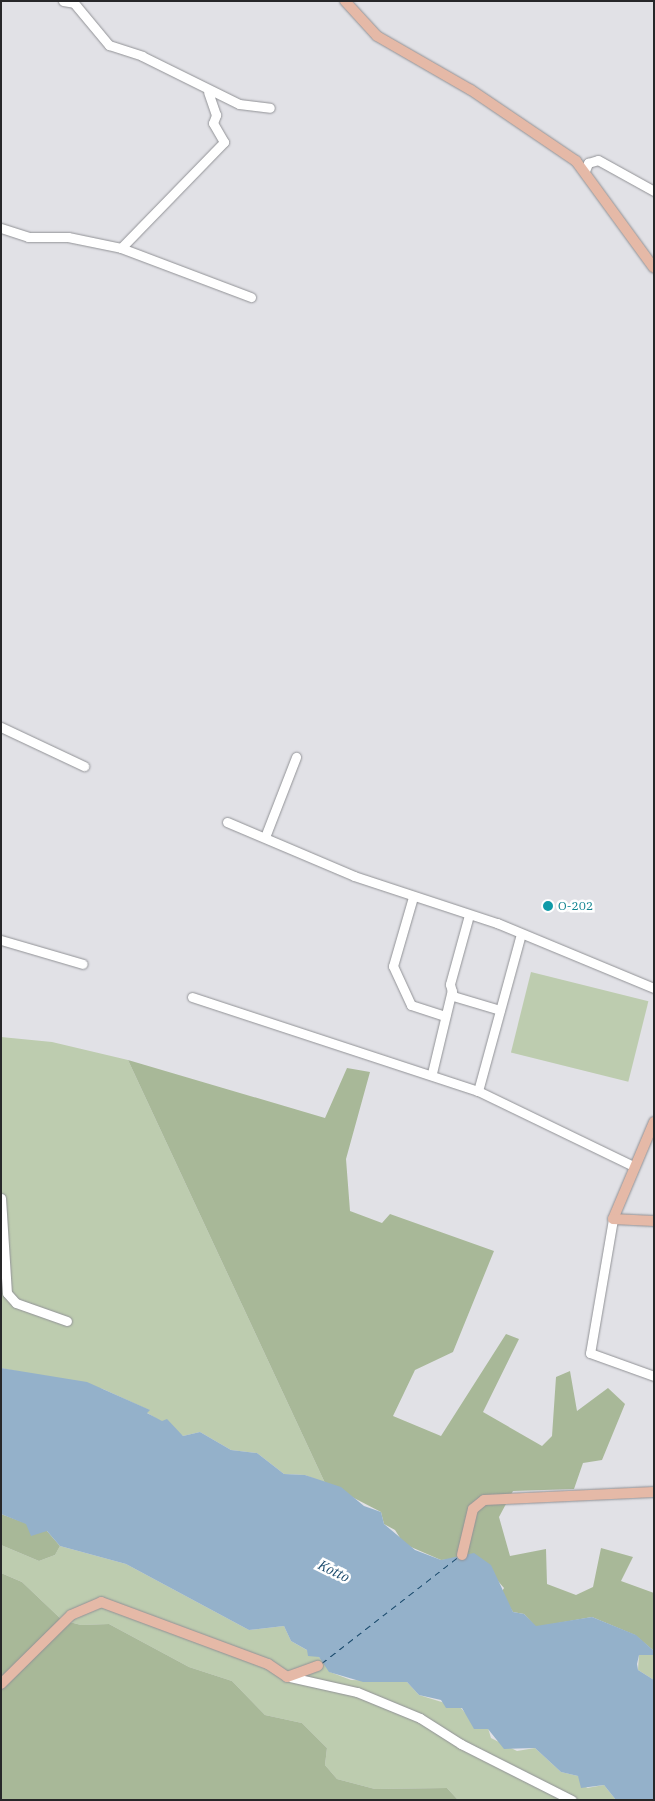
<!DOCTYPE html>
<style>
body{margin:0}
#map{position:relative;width:655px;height:1801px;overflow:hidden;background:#e1e1e6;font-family:"IBM Plex Serif",serif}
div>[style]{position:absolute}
.green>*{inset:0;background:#bdccaf;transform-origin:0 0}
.forest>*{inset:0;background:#a8b898}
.water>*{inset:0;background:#94b1ca}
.ferry>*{height:1px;margin-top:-0.5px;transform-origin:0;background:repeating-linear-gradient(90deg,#1b4b6d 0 6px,transparent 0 11px)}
.roads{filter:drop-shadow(0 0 1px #919296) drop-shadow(0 0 1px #919296)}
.minor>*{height:9px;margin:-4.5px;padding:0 4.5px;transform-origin:4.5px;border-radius:4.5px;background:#fff}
.major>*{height:10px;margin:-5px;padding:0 5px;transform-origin:5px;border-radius:5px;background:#e5b9a7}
.dots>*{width:14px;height:14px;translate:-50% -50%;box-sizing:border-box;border:2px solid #fff;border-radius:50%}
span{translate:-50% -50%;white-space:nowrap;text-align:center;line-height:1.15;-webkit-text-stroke:5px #fff;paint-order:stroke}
.culture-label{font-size:12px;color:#0d838f}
.left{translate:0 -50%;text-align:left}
.water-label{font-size:14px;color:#1b4b6d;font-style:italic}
.frame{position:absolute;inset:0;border:2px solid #272729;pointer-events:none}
</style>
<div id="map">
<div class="green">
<div style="left:531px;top:972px;width:121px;height:83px;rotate:14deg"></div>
<div style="clip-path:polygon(1px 1037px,52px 1042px,128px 1060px,325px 1483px,305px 1475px,284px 1474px,257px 1453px,231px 1450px,200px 1432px,183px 1436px,146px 1412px,149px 1410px,103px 1389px,1px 1368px)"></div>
<div style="clip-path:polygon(1px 1545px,39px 1561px,55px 1555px,60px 1546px,126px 1564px,249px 1630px,284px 1626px,291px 1641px,319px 1657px,330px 1672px,351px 1680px,407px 1682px,419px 1695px,461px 1708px,478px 1728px,488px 1728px,491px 1738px,517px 1751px,535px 1748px,561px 1772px,578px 1776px,587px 1788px,604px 1785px,616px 1800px,458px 1800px,447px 1788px,375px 1789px,337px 1779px,325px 1765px,327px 1748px,302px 1723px,265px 1715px,232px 1681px,189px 1667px,109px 1624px,81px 1625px,62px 1620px,22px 1582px,1px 1573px)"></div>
<div style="clip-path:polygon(645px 1653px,654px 1655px,654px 1680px,638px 1670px,639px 1655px)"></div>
</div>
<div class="forest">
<div style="clip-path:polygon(128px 1060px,325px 1118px,347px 1068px,370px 1072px,346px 1159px,350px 1211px,382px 1223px,390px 1214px,494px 1251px,453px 1352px,415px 1370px,393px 1416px,441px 1436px,506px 1334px,519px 1339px,483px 1412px,542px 1446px,552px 1436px,556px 1377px,570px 1371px,577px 1411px,608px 1388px,625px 1404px,602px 1460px,583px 1463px,574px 1489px,513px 1491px,499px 1517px,510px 1556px,546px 1549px,547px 1584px,576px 1595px,593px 1587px,601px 1548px,633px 1557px,621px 1581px,654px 1593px,654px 1651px,635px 1635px,592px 1617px,536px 1627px,524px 1614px,513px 1612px,501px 1593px,504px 1588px,491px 1573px,464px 1558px,441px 1560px,404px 1544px,395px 1530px,384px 1524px,381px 1512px,325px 1483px)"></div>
<div style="clip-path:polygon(1px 1514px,47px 1531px,60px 1546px,55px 1555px,39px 1561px,1px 1545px)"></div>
<div style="clip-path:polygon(1px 1573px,22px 1582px,62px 1620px,81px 1625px,109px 1624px,189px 1667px,232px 1681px,265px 1715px,302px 1723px,327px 1748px,325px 1765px,337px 1779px,375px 1789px,447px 1788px,458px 1800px,1px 1800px)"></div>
</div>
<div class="water">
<div style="clip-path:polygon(1px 1368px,87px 1382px,150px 1410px,147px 1413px,162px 1421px,167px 1419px,183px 1436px,200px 1432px,231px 1450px,257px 1453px,284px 1474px,305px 1475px,341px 1487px,364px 1506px,381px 1512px,384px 1524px,415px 1550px,441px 1560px,474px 1553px,491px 1565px,513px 1612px,524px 1614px,536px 1626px,592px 1617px,636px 1635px,654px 1651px,654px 1655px,639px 1655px,637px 1664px,638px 1670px,654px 1680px,654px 1800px,616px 1800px,604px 1785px,581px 1788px,578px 1776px,561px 1772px,535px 1748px,504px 1749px,488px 1729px,474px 1729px,462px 1708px,446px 1708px,441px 1700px,419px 1695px,407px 1682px,363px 1682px,329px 1672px,319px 1657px,308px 1656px,307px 1650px,291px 1641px,284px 1626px,249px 1630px,126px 1564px,60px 1546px,47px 1531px,31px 1536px,26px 1524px,1px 1514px)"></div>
</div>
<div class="ferry">
<div style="left:322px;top:1663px;width:171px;rotate:-37.9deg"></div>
</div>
<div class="roads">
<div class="minor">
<div style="left:63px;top:1px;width:11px;rotate:10deg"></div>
<div style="left:74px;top:3px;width:55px;rotate:50.2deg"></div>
<div style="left:109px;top:45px;width:35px;rotate:18deg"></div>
<div style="left:142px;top:56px;width:108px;rotate:26.3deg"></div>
<div style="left:239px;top:104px;width:31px;rotate:7deg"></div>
<div style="left:585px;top:171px;width:9px;rotate:-69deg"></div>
<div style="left:588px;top:163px;width:10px;rotate:-17deg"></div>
<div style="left:598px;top:160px;width:64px;rotate:29deg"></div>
<div style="left:1px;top:228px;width:28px;rotate:18deg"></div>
<div style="left:28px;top:237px;width:40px"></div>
<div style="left:68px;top:237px;width:54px;rotate:11.7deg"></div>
<div style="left:121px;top:248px;width:139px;rotate:20.7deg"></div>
<div style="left:121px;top:248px;width:148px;rotate:-45.8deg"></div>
<div style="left:224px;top:142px;width:22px;rotate:-120deg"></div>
<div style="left:213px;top:123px;width:9px;rotate:-69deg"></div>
<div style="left:216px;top:115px;width:24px;rotate:-109deg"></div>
<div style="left:1px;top:727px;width:92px;rotate:25.2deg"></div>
<div style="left:227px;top:822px;width:138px;rotate:23deg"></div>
<div style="left:354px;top:876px;width:151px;rotate:18.2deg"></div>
<div style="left:497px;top:923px;width:170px;rotate:22.5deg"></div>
<div style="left:265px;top:837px;width:86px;rotate:-68.8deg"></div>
<div style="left:413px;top:897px;width:72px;rotate:106.2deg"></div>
<div style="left:393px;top:966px;width:43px;rotate:65.2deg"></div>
<div style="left:411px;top:1005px;width:36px;rotate:18deg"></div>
<div style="left:469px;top:915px;width:72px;rotate:105.4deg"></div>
<div style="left:450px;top:984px;width:12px;rotate:76deg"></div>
<div style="left:453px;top:996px;width:49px;rotate:16.6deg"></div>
<div style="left:1px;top:940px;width:85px;rotate:16.3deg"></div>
<div style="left:192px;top:997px;width:301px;rotate:18.2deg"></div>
<div style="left:478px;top:1091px;width:172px;rotate:25.8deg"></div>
<div style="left:432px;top:1073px;width:85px;rotate:-76.5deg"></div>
<div style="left:478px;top:1091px;width:163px;rotate:-74.7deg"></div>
<div style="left:1px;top:1198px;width:95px;rotate:86.4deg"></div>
<div style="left:7px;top:1293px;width:13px;rotate:48deg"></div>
<div style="left:16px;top:1303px;width:54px;rotate:19.4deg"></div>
<div style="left:613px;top:1219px;width:136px;rotate:99.7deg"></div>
<div style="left:590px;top:1353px;width:68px;rotate:19.8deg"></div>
<div style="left:290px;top:1677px;width:69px;rotate:12.6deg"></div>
<div style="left:357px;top:1692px;width:68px;rotate:22.4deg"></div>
<div style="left:420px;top:1718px;width:49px;rotate:32.4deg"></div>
<div style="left:461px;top:1744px;width:124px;rotate:26.8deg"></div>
</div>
<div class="major">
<div style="left:345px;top:1px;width:47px;rotate:47.6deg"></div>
<div style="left:377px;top:36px;width:108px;rotate:29.9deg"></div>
<div style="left:471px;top:90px;width:127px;rotate:34.1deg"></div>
<div style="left:576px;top:161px;width:132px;rotate:53.9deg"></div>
<div style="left:654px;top:1122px;width:105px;rotate:112.9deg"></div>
<div style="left:613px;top:1219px;width:41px;rotate:2.8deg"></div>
<div style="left:462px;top:1555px;width:47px;rotate:-76.6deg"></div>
<div style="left:473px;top:1509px;width:14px;rotate:-39deg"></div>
<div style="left:484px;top:1500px;width:170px;rotate:-2.7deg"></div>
<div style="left:1px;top:1684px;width:98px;rotate:-44.6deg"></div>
<div style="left:71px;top:1615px;width:33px;rotate:-23deg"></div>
<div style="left:101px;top:1602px;width:178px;rotate:20.4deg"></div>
<div style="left:268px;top:1664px;width:23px;rotate:34deg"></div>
<div style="left:287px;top:1677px;width:33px;rotate:-20deg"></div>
</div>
</div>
<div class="dots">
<div style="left:548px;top:906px;background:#0f9aa8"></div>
</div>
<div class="culture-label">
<span class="left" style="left:558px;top:906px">O-202</span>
</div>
<div class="water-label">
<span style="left:334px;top:1571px;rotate:26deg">Kotto</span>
</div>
<div class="frame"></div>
</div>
